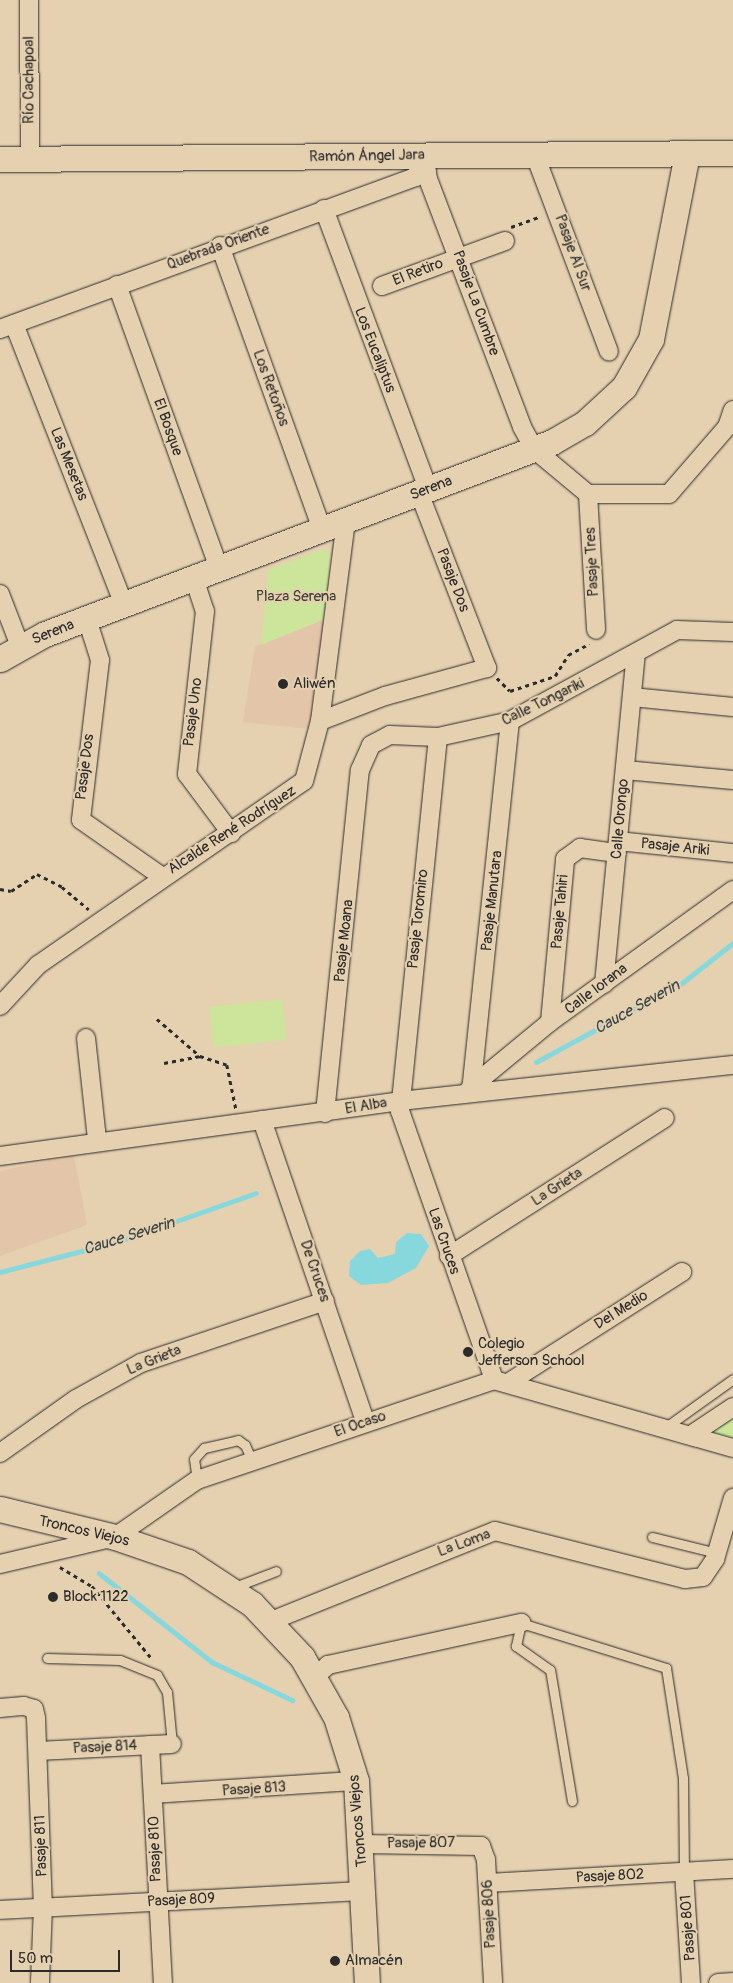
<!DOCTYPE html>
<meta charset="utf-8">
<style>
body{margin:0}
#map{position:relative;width:733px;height:1983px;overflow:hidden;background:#e5d0af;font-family:Pangolin,sans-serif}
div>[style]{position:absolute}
.built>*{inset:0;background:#e3c5a9}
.green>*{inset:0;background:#cce59b;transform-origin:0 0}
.water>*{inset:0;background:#87d8dd}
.stream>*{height:4.5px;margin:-2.25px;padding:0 2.25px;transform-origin:2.25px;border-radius:2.25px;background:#87d8dd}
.path>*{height:2.5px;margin-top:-1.25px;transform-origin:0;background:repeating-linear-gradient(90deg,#2b2b2b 0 4px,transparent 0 8px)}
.roads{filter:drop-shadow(0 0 1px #2b2b2b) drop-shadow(0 0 1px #2b2b2b)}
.lane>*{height:9px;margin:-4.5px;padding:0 4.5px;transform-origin:4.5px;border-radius:4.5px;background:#e5d0af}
.street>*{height:18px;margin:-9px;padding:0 9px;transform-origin:9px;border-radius:9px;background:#e5d0af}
.secondary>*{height:25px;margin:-12.5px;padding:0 12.5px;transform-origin:12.5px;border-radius:12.5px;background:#e5d0af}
.dots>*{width:14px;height:14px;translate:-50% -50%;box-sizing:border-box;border:2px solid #e5d0af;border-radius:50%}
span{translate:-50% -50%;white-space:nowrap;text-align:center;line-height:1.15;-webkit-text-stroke:4px #e5d0af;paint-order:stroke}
.street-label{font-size:15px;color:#2b2b2b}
.park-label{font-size:15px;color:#3b3e36}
.poi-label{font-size:15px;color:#2b2b2b}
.left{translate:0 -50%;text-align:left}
.water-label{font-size:16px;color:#394546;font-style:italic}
.scale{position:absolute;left:10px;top:1950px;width:110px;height:22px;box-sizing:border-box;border:2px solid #2b2b2b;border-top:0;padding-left:6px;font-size:15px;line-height:18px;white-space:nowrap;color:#2b2b2b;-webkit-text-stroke:4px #e5d0af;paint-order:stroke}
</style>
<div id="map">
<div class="built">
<div style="clip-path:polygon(325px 619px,311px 729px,243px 722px,255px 647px)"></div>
<div style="clip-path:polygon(74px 1156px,87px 1225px,0 1256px,0 1171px)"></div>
</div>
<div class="green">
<div style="clip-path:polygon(323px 549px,330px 553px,325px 619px,261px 645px,268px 570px)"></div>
<div style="left:282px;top:999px;width:41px;height:73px;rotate:84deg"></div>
<div style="clip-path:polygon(733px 1417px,733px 1439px,710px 1434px,711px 1427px)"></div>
</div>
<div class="water">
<div style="clip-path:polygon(407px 1233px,421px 1234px,429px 1246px,416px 1268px,388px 1283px,361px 1285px,349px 1276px,350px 1261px,360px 1251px,370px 1249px,378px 1258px,395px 1254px,396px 1242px)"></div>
</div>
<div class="stream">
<div style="left:536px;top:1062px;width:166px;rotate:-28.4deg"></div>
<div style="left:682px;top:983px;width:65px;rotate:-38.1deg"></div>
<div style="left:0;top:1272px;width:121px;rotate:-14.4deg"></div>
<div style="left:117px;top:1242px;width:147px;rotate:-19.4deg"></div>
<div style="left:99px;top:1573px;width:144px;rotate:38.2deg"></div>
<div style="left:212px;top:1662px;width:89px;rotate:25.4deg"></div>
</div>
<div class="path">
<div style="left:511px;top:227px;width:32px;rotate:-20deg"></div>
<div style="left:497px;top:678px;width:18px;rotate:45deg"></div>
<div style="left:510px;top:691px;width:47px;rotate:-18.4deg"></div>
<div style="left:555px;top:676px;width:25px;rotate:-58deg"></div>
<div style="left:568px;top:655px;width:24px;rotate:-28deg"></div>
<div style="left:0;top:889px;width:11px;rotate:10deg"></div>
<div style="left:11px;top:891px;width:31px;rotate:-33deg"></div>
<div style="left:37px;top:874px;width:28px;rotate:27deg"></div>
<div style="left:62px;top:887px;width:35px;rotate:40deg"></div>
<div style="left:157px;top:1019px;width:57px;rotate:40.7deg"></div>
<div style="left:164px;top:1063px;width:37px;rotate:-11deg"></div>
<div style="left:200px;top:1056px;width:28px;rotate:18deg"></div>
<div style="left:227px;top:1065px;width:45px;rotate:78.4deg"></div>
<div style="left:60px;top:1567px;width:37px;rotate:31deg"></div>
<div style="left:92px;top:1586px;width:96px;rotate:50.5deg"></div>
</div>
<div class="roads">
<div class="lane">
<div style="left:666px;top:1427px;width:82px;rotate:-35.6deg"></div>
<div style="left:197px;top:1480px;width:21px;rotate:-98deg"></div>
<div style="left:194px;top:1459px;width:15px;rotate:-48deg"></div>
<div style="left:204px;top:1448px;width:35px;rotate:-13deg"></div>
<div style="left:238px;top:1440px;width:9px;rotate:36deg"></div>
<div style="left:245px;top:1445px;width:17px;rotate:66deg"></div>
<div style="left:652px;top:1537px;width:67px;rotate:13.8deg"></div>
<div style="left:232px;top:1588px;width:47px;rotate:-21.1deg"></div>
<div style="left:47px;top:1658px;width:73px;rotate:1.6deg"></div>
<div style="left:120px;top:1660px;width:40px;rotate:22deg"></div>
<div style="left:157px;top:1675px;width:20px;rotate:60deg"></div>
<div style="left:167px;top:1692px;width:52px;rotate:84.5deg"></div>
<div style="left:572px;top:1801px;width:133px;rotate:-99.5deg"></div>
<div style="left:550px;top:1670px;width:42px;rotate:-144.8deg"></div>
<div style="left:516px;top:1646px;width:24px;rotate:-78deg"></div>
<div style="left:521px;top:1623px;width:152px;rotate:17.2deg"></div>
<div style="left:666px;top:1668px;width:111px;rotate:81.2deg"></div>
<div style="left:683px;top:1778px;width:94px;rotate:89.4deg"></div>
</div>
<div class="street">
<div style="left:29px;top:0;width:159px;rotate:89.6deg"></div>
<div style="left:535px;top:155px;width:210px;rotate:69.4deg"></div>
<div style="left:425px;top:156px;width:23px;rotate:83deg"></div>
<div style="left:428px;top:179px;width:265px;rotate:69.2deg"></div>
<div style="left:522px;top:427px;width:25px;rotate:61deg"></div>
<div style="left:534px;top:449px;width:70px;rotate:39.8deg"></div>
<div style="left:588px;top:494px;width:81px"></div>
<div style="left:669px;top:494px;width:89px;rotate:-49.1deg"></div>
<div style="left:727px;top:427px;width:18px;rotate:-71deg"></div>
<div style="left:324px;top:209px;width:299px;rotate:69.6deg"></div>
<div style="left:220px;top:246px;width:301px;rotate:70.2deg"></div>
<div style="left:117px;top:285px;width:301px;rotate:70.2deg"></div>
<div style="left:382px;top:286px;width:131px;rotate:-20.1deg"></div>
<div style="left:14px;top:324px;width:302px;rotate:68.6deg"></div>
<div style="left:0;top:329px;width:443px;rotate:-20.1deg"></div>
<div style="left:416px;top:177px;width:22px;rotate:-68deg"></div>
<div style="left:588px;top:494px;width:136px;rotate:86.6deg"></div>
<div style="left:194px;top:578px;width:35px;rotate:72deg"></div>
<div style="left:205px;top:611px;width:164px;rotate:96.3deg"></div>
<div style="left:187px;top:774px;width:74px;rotate:53.3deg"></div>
<div style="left:0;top:594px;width:56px;rotate:69deg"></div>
<div style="left:87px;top:619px;width:43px;rotate:72.4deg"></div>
<div style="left:100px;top:660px;width:161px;rotate:96.8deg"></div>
<div style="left:81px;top:820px;width:98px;rotate:35deg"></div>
<div style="left:632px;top:697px;width:101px;rotate:5.7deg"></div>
<div style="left:320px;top:721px;width:70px;rotate:-21deg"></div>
<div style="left:385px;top:696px;width:106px;rotate:-15.4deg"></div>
<div style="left:487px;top:668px;width:188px;rotate:-111.2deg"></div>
<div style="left:438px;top:737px;width:376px;rotate:95.8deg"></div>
<div style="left:400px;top:1111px;width:285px;rotate:70.7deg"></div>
<div style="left:625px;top:770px;width:108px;rotate:5.3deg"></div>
<div style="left:618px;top:841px;width:116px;rotate:6deg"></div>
<div style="left:604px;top:984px;width:332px;rotate:-84.5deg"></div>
<div style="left:0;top:1006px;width:56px;rotate:-47.2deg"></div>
<div style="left:38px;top:965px;width:323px;rotate:-34.7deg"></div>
<div style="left:304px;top:781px;width:62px;rotate:-75.1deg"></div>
<div style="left:320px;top:721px;width:203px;rotate:-82.6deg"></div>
<div style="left:550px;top:1022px;width:164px;rotate:-84.7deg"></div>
<div style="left:565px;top:859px;width:19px;rotate:-36deg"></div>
<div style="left:580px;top:848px;width:37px;rotate:8deg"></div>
<div style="left:86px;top:1038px;width:102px;rotate:83.8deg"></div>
<div style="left:472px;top:1082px;width:363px;rotate:-84deg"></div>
<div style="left:470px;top:1088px;width:104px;rotate:-39.5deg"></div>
<div style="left:550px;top:1022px;width:226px;rotate:-35.8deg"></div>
<div style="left:325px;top:1113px;width:345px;rotate:-84.2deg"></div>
<div style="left:360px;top:770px;width:27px;rotate:-66deg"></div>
<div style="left:371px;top:745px;width:21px;rotate:-28deg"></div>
<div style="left:390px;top:735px;width:48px;rotate:2.4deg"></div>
<div style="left:438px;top:737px;width:74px;rotate:-12.5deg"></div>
<div style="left:510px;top:721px;width:190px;rotate:-28.6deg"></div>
<div style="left:677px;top:630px;width:56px;rotate:2deg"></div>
<div style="left:262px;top:1120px;width:320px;rotate:71.1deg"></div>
<div style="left:0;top:1156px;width:404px;rotate:-7.8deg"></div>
<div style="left:400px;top:1101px;width:335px;rotate:-6.2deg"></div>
<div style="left:449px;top:1256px;width:256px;rotate:-32.6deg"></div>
<div style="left:511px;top:1381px;width:203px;rotate:-32.5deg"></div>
<div style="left:694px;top:1433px;width:47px;rotate:-33.7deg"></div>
<div style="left:0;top:1453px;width:93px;rotate:-35.4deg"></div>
<div style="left:76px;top:1399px;width:74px;rotate:-29deg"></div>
<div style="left:141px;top:1363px;width:194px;rotate:-18.6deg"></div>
<div style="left:0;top:1564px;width:118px;rotate:-13.2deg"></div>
<div style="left:115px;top:1537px;width:100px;rotate:-34.8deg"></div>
<div style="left:197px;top:1480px;width:313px;rotate:-18.6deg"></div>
<div style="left:494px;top:1380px;width:248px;rotate:15.9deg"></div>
<div style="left:271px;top:1621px;width:241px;rotate:-21.9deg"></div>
<div style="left:495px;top:1531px;width:196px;rotate:14.2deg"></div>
<div style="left:685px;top:1579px;width:18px;rotate:-6deg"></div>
<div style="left:703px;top:1577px;width:22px;rotate:-56deg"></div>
<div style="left:715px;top:1559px;width:64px;rotate:-73.6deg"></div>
<div style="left:315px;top:1677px;width:18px;rotate:-43deg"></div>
<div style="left:328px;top:1665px;width:198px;rotate:-12.3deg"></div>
<div style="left:0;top:1708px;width:24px;rotate:-5deg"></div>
<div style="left:24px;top:1706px;width:10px;rotate:17deg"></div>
<div style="left:34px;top:1709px;width:9px;rotate:77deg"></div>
<div style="left:36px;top:1718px;width:189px;rotate:87.9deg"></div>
<div style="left:43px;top:1907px;width:76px;rotate:92.3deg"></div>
<div style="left:150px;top:1745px;width:238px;rotate:86.9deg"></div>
<div style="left:38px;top:1751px;width:134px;rotate:-3deg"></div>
<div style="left:153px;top:1794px;width:203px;rotate:-3.7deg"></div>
<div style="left:361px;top:1844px;width:120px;rotate:1deg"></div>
<div style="left:481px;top:1846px;width:15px;rotate:70deg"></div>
<div style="left:486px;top:1860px;width:123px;rotate:86.7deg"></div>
<div style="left:684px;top:1872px;width:111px;rotate:86.4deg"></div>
<div style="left:488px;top:1883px;width:245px;rotate:-3.3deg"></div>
<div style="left:0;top:1910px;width:363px;rotate:-3deg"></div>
<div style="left:718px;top:1983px;width:15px;rotate:-4deg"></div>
</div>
<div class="secondary">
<div style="left:0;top:159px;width:733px;rotate:-0.47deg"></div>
<div style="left:0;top:659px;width:51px;rotate:-29.1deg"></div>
<div style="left:45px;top:634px;width:542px;rotate:-20.74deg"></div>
<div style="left:552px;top:442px;width:38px;rotate:-30deg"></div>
<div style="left:585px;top:423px;width:53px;rotate:-42.7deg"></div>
<div style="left:624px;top:387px;width:55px;rotate:-60.6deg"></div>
<div style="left:651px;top:339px;width:189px;rotate:-79deg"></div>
<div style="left:0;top:1509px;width:118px;rotate:13.7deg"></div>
<div style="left:115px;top:1537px;width:77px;rotate:18.9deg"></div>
<div style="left:188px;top:1562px;width:77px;rotate:33.3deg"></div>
<div style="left:252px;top:1604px;width:73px;rotate:46.7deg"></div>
<div style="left:302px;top:1657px;width:69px;rotate:60.5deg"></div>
<div style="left:336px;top:1717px;width:67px;rotate:72.6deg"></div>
<div style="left:356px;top:1781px;width:202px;rotate:86.9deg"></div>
</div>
</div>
<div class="dots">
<div style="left:283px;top:684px;background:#2b2b2b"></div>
<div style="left:468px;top:1352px;background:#2b2b2b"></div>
<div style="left:53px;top:1597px;background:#2b2b2b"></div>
<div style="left:335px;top:1961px;background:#2b2b2b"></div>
</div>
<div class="street-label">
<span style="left:29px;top:80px;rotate:-90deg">Río Cachapoal</span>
<span style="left:367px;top:156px;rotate:-1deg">Ramón Ángel Jara</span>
<span style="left:218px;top:247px;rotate:-20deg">Quebrada Oriente</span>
<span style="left:573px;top:253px;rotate:70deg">Pasaje Al Sur</span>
<span style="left:418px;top:272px;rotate:-21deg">El Retiro</span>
<span style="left:476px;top:303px;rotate:70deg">Pasaje La Cumbre</span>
<span style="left:375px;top:350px;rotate:69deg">Los Eucaliptus</span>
<span style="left:271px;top:388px;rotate:70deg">Los Retoños</span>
<span style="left:168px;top:427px;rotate:70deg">El Bosque</span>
<span style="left:69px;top:464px;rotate:68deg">Las Mesetas</span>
<span style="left:431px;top:488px;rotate:-21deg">Serena</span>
<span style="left:592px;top:562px;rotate:-93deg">Pasaje Tres</span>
<span style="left:453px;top:580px;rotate:69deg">Pasaje Dos</span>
<span style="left:53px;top:632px;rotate:-22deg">Serena</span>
<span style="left:543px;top:702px;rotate:-26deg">Calle Tongariki</span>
<span style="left:193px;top:712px;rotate:-83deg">Pasaje Uno</span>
<span style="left:85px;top:767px;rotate:-83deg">Pasaje Dos</span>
<span style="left:620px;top:819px;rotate:-85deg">Calle Orongo</span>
<span style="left:232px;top:830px;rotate:-33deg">Alcalde René Rodríguez</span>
<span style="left:675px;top:847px;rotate:6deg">Pasaje Ariki</span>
<span style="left:492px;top:901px;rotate:-84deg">Pasaje Manutara</span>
<span style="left:560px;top:912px;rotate:-85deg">Pasaje Tahiri</span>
<span style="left:418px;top:919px;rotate:-84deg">Pasaje Toromiro</span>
<span style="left:344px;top:941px;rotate:-84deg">Pasaje Moana</span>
<span style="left:596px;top:989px;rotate:-37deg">Calle Iorana</span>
<span style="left:366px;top:1106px;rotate:-9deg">El Alba</span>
<span style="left:557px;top:1187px;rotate:-33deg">La Grieta</span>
<span style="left:444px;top:1241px;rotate:71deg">Las Cruces</span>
<span style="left:315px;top:1271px;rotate:71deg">De Cruces</span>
<span style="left:621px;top:1310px;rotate:-32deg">Del Medio</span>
<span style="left:154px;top:1360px;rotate:-22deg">La Grieta</span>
<span style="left:360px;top:1424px;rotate:-19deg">El Ocaso</span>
<span style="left:84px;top:1531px;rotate:13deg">Troncos Viejos</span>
<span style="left:464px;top:1543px;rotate:-20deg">La Loma</span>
<span style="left:105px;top:1747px;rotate:-3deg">Pasaje 814</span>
<span style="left:254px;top:1789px;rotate:-4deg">Pasaje 813</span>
<span style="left:358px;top:1821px;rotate:-95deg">Troncos Viejos</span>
<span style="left:421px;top:1843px;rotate:-1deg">Pasaje 807</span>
<span style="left:41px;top:1846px;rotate:-92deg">Pasaje 811</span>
<span style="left:155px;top:1849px;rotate:-92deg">Pasaje 810</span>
<span style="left:610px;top:1876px;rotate:-3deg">Pasaje 802</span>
<span style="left:181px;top:1900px;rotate:-3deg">Pasaje 809</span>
<span style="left:489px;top:1914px;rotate:-93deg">Pasaje 806</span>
<span style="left:688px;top:1928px;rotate:-94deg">Pasaje 801</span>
</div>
<div class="park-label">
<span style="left:296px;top:597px">Plaza Serena</span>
</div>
<div class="poi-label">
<span class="left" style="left:293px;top:684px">Aliwén</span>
<span class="left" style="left:478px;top:1352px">Colegio<br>Jefferson School</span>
<span class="left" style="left:63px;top:1597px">Block 1122</span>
<span class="left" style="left:345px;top:1961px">Almacén</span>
</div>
<div class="water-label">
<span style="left:637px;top:1007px;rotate:-29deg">Cauce Severin</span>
<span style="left:129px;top:1236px;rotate:-17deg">Cauce Severin</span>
</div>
<div class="scale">50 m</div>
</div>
